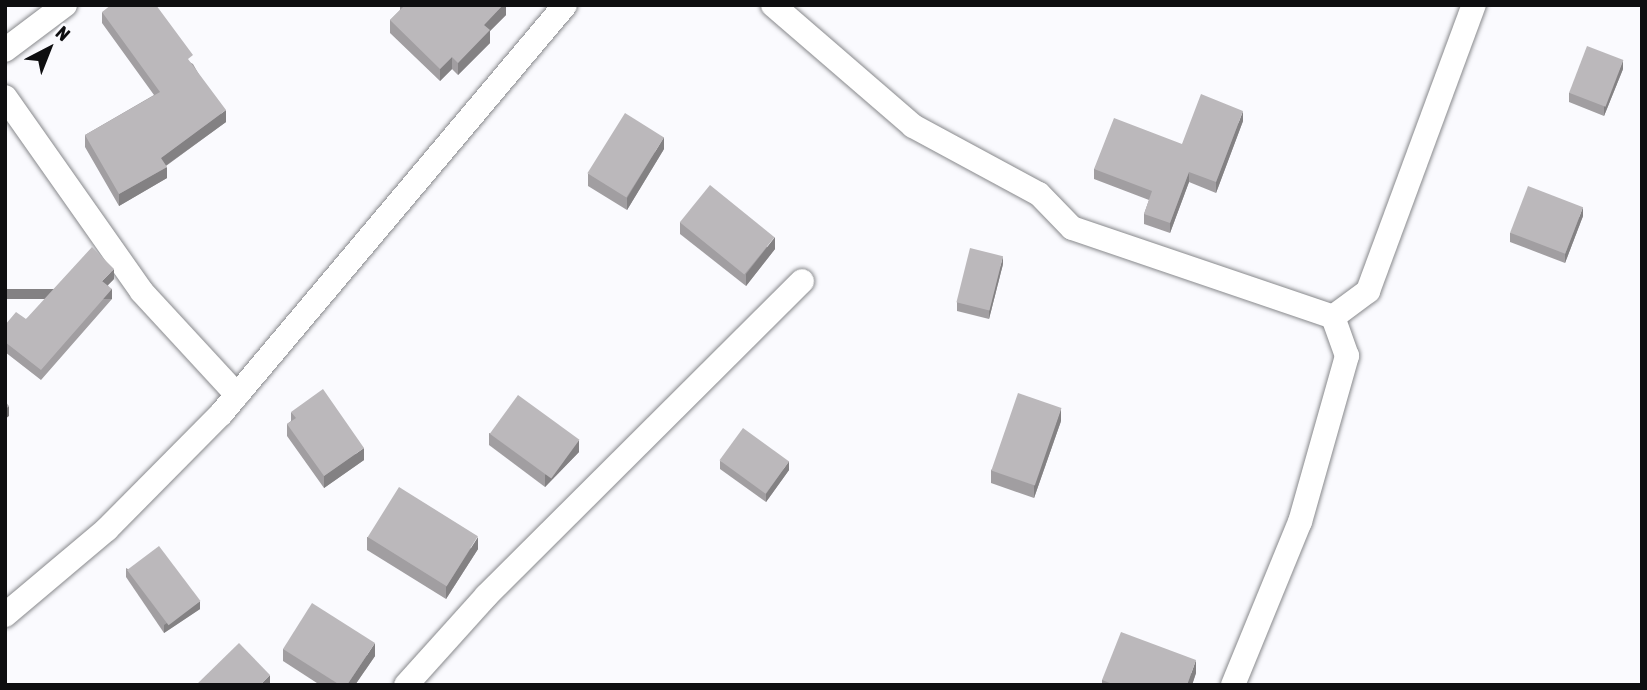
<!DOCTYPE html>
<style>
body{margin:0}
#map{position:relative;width:1647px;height:690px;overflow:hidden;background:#fafafe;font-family:"Asap Condensed",sans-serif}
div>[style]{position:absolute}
.roads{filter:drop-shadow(0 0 2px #88898c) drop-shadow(0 0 2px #88898c)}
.minor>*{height:24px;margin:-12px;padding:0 12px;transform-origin:12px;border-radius:12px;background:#fff}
.wall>*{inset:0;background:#a19ea1}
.shaded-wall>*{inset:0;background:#838183;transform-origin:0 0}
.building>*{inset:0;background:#bbb8bb;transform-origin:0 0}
span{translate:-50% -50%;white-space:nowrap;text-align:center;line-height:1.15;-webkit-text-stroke:5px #fafafe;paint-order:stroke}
.frame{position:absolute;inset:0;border:7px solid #0e0e10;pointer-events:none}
.north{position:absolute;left:14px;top:14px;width:70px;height:70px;-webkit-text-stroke:5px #fafafe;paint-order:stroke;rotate:42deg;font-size:19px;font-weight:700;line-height:28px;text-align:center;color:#0e0e10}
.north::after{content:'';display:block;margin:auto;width:24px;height:32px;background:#0e0e10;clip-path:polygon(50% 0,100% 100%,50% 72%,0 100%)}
</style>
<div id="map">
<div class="roads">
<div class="minor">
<div style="left:773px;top:5px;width:185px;rotate:40.8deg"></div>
<div style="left:913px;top:126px;width:143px;rotate:28.4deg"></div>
<div style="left:1039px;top:194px;width:47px;rotate:45.9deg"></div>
<div style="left:1072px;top:228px;width:276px;rotate:18.8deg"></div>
<div style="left:1333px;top:317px;width:44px;rotate:-36.6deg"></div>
<div style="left:1368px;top:291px;width:305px;rotate:-69.7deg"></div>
<div style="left:5px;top:50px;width:75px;rotate:-36.9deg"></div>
<div style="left:5px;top:97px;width:238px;rotate:54.9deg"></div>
<div style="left:142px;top:292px;width:140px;rotate:47.3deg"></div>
<div style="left:5px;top:615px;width:133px;rotate:-40.1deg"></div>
<div style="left:107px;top:529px;width:162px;rotate:-45.3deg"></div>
<div style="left:221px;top:414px;width:534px;rotate:-49.93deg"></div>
<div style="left:406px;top:685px;width:120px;rotate:-48deg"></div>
<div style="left:486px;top:596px;width:446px;rotate:-44.9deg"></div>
<div style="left:1233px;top:685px;width:176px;rotate:-67.7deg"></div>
<div style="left:1300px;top:522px;width:173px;rotate:-74.2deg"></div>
<div style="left:1347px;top:356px;width:41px;rotate:-109.7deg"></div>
</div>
</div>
<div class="wall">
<div style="clip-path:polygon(400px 5px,506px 5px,506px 15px,490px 31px,490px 43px,458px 75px,452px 69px,440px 81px,390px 33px,390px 20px,400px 10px)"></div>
<div style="clip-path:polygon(102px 12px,193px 64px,226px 122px,166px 166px,167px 178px,119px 206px,85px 147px,85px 135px,154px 95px,102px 23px)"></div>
<div style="clip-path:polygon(1623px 69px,1604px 116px,1569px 102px,1569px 93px)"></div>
<div style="clip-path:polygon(1243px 121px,1216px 193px,1189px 182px,1170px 233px,1144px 224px,1144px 214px,1149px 200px,1094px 179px,1094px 169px,1182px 144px)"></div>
<div style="clip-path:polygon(664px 149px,627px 210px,588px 186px,588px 174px)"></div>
<div style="clip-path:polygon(1583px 216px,1565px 263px,1510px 242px,1510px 233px)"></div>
<div style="clip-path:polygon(680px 222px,775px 249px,746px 286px,680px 234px)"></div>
<div style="clip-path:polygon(1003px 264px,989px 319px,957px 311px,957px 302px)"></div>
<div style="clip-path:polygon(114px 279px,108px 285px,112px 299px,41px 380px,5px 352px,5px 325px,26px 319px)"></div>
<div style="clip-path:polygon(291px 412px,364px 460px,324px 488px,287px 436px,287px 424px,291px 421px)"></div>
<div style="clip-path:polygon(1061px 421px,1034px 498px,991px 483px,991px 470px)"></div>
<div style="clip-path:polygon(489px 433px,579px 452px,545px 487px,489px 445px)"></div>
<div style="clip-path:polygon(720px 461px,789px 470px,766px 502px,720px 469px)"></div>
<div style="clip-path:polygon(367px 537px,478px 549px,446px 599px,367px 550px)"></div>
<div style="clip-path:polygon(126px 568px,200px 609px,164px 633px,126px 577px)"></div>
<div style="clip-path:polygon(283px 649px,375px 656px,355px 685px,320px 685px,283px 661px)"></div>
<div style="clip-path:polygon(1196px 673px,1192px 685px,1102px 685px,1102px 680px)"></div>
</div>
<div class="shaded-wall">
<div style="clip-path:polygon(503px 5px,506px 5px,506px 15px,490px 31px,490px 43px,458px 75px,458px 63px,484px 25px)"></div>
<div style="clip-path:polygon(452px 57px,452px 69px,440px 81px,440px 69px)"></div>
<div style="clip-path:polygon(1623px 60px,1623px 69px,1604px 116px,1604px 107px)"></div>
<div style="clip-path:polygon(226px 110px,226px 122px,161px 169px,161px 158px)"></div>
<div style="clip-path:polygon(1243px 111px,1243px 121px,1216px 193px,1216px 182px)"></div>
<div style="clip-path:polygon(664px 137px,664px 149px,627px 210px,627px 198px)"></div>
<div style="clip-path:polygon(167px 167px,167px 178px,119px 206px,119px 194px)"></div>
<div style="clip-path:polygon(1189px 172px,1189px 182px,1170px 233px,1170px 223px)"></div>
<div style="clip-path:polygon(1583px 207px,1583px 216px,1565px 263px,1565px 254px)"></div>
<div style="clip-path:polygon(775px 237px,775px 249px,746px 286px,746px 274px)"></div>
<div style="clip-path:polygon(1003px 256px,1003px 264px,989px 319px,989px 311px)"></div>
<div style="clip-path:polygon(114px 269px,114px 279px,102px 291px,102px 281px)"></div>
<div style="left:112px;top:289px;width:10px;height:108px;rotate:90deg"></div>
<div style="clip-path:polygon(9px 406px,9px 416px,5px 419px,5px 409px)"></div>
<div style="clip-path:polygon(1061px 408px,1061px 421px,1034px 498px,1034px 485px)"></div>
<div style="clip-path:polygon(579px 440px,579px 452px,545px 487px,545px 475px)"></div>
<div style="clip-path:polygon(364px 448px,364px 460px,324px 488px,324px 476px)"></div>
<div style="clip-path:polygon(789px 461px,789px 470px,766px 502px,766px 494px)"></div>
<div style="clip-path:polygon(478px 537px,478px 549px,446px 599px,446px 587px)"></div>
<div style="clip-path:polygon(200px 601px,200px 609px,164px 633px,164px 625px)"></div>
<div style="clip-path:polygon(375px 643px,375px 656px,355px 685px,347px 685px)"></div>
<div style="clip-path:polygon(1196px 660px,1196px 673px,1192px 685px,1187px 685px)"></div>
<div style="clip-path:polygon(270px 675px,270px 684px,269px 685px,260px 685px)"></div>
</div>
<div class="building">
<div style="clip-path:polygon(111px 5px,156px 5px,193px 55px,188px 59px,226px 110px,161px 158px,167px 167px,119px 194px,85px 135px,160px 92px,102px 12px)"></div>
<div style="clip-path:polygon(405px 5px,503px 5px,484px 25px,490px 30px,458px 63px,452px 57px,440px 69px,390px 20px)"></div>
<div style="left:1587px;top:46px;width:39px;height:50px;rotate:21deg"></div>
<div style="clip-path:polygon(1201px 94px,1243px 111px,1216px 182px,1189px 172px,1170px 223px,1144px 214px,1152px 191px,1094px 169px,1114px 118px,1182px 144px)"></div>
<div style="left:625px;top:113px;width:46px;height:71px;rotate:32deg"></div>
<div style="left:710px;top:185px;width:83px;height:48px;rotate:39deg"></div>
<div style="left:1528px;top:186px;width:59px;height:50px;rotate:21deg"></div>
<div style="clip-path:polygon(92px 247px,114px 269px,102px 281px,112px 289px,41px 370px,5px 342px,5px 325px,16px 312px,26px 319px)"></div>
<div style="left:970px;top:248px;width:34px;height:56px;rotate:14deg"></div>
<div style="clip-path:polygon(323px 389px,364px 448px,324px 476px,287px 424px,296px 418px,291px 412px)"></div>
<div style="left:1018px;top:393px;width:46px;height:82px;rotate:19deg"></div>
<div style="left:518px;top:395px;width:76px;height:48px;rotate:36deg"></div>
<div style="clip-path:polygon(5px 401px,9px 406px,5px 409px)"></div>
<div style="left:743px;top:428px;width:57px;height:40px;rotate:36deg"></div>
<div style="left:399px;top:487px;width:93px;height:59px;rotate:32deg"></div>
<div style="left:159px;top:546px;width:69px;height:40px;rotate:53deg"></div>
<div style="clip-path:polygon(312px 603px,375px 643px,347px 685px,340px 685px,283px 649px)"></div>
<div style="clip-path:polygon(1121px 632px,1196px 660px,1187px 685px,1115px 685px,1102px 680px)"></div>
<div style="clip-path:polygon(239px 643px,270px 675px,260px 685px,196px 685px)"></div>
</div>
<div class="frame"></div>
<div class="north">N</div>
</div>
